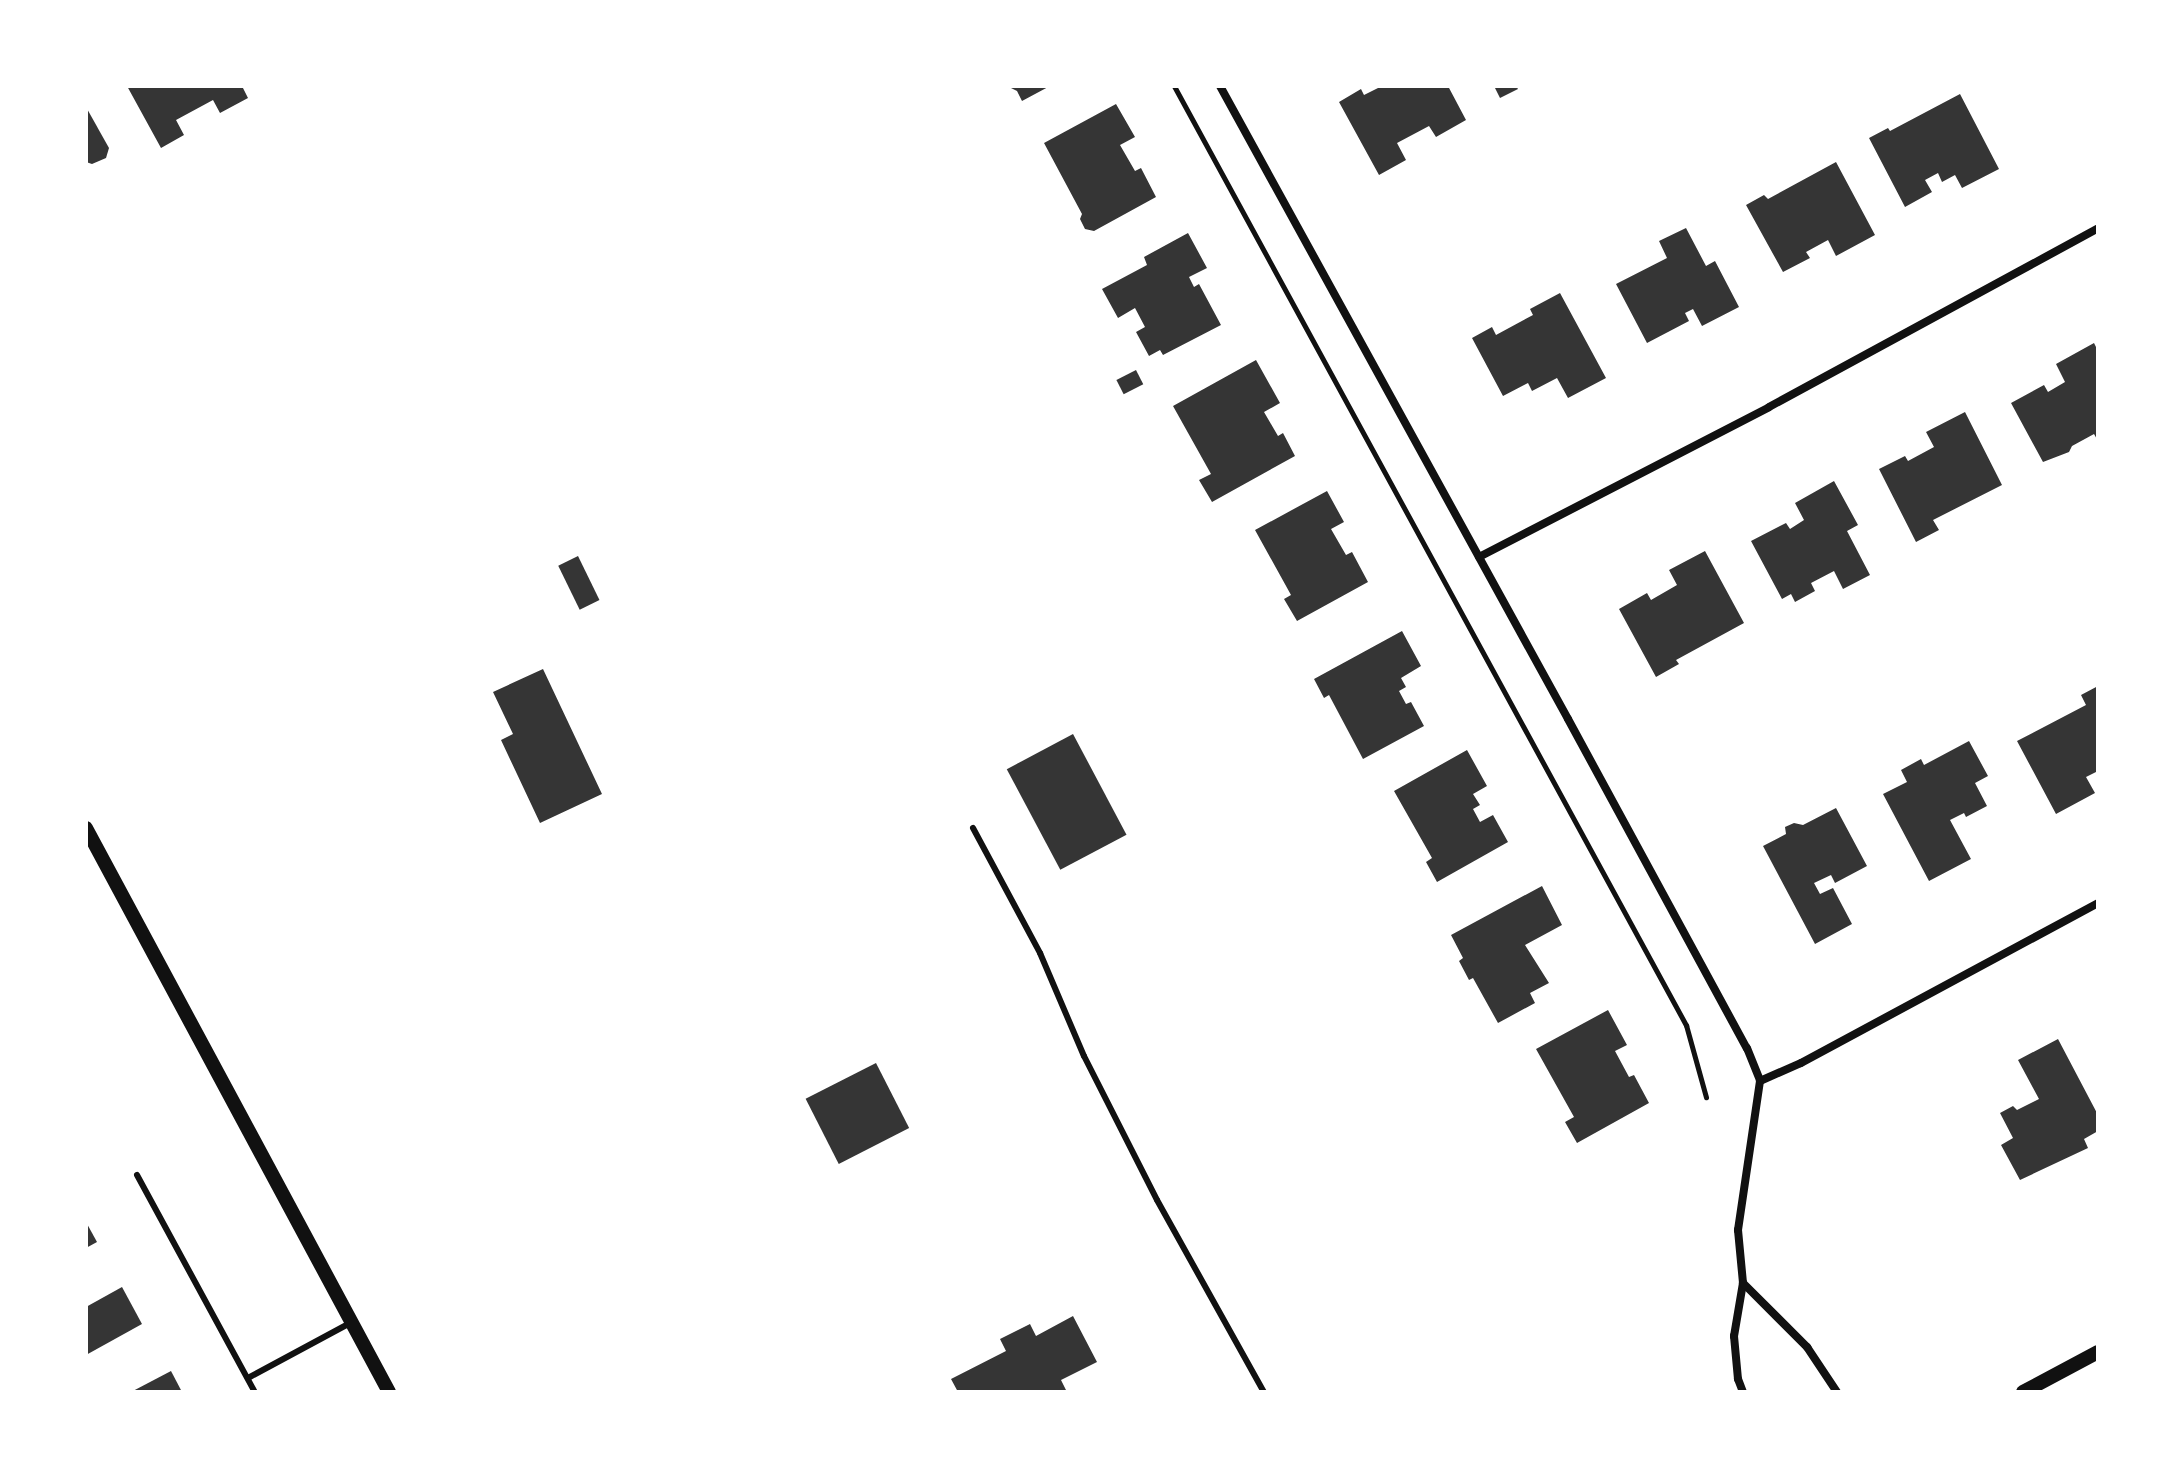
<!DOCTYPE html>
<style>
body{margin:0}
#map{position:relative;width:2184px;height:1478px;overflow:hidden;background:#fff;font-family:"IBM Plex Sans",sans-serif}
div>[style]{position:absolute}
.building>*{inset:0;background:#353535;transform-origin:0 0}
.path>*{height:5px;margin:-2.5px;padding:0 2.5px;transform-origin:2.5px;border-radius:2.5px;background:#111}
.service>*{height:6px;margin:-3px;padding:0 3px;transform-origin:3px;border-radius:3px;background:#111}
.minor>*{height:8px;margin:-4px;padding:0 4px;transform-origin:4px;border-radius:4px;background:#111}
.tertiary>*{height:14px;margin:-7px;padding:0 7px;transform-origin:7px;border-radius:7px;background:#111}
span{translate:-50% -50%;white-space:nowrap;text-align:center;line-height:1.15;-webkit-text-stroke:6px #fff;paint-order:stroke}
.frame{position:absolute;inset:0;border:88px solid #fff;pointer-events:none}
</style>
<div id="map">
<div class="building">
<div style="clip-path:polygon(127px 86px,242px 86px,248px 98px,220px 113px,213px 100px,176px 120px,184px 135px,161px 148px)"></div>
<div style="clip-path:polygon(1007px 86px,1050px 86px,1022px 101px,1017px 91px)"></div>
<div style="clip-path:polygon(1382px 86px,1448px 86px,1466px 120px,1436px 137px,1429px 126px,1397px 143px,1406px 160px,1379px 175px,1339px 102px,1361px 89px,1364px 95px)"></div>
<div style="clip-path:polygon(1494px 86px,1516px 86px,1518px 89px,1500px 98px)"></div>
<div style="clip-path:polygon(1960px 94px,1999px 169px,1962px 188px,1955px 175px,1942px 182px,1938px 173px,1925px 180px,1932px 192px,1905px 207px,1869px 138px,1888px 128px,1890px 131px)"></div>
<div style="clip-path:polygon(1116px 104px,1135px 137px,1120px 145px,1135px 171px,1141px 168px,1156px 197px,1094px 231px,1085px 229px,1080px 219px,1082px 214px,1044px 143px)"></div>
<div style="clip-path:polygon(86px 107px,109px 148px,106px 158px,92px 164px,86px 162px)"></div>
<div style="clip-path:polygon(1836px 162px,1875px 235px,1836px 256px,1828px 240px,1806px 252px,1810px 258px,1783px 272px,1746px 205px,1764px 195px,1768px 199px)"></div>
<div style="clip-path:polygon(1686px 228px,1706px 266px,1715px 261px,1739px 307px,1702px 326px,1693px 309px,1685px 313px,1689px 321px,1647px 343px,1616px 284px,1667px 258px,1659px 241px)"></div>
<div style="clip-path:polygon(1188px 233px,1207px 268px,1189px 277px,1194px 287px,1199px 284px,1221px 325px,1163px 355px,1160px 350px,1149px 356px,1136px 332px,1145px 327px,1135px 308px,1118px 318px,1102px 289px,1147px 265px,1144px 257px)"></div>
<div style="clip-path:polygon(1560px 293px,1606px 378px,1568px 398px,1557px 378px,1532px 391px,1528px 383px,1503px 396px,1472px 338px,1492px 327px,1496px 335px,1533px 315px,1530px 309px)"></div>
<div style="clip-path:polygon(2094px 343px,2098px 351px,2098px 441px,2094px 434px,2072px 446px,2069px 452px,2043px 462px,2011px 403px,2044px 385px,2048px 392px,2065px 382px,2056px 364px)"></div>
<div style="clip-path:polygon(1256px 360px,1280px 403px,1264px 412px,1278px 436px,1283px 433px,1295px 456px,1212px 502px,1199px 480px,1211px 474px,1173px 406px)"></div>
<div style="left:1136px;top:370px;width:16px;height:22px;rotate:63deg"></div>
<div style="clip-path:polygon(1965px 412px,2002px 485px,1933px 520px,1939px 530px,1916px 542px,1879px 469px,1905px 456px,1908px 461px,1934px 447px,1926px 432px)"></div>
<div style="clip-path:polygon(1834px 481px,1858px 525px,1847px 531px,1870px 575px,1843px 589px,1834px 571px,1811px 583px,1815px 591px,1795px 602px,1791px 594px,1782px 599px,1751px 541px,1786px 523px,1790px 529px,1804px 520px,1795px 503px)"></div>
<div style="clip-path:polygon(1327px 491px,1344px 522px,1331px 529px,1346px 555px,1352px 552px,1368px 582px,1297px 621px,1284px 599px,1291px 595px,1255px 530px)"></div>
<div style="clip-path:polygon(1705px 551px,1744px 623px,1676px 660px,1679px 664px,1656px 677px,1619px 609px,1647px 593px,1651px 600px,1677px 585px,1669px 570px)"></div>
<div style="left:578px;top:556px;width:49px;height:22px;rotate:64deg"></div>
<div style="clip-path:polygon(1402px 631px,1421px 666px,1401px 678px,1406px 687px,1399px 691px,1406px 704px,1411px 702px,1424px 726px,1363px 759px,1329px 695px,1324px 698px,1314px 679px)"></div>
<div style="clip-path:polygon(543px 669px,602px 794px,540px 823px,501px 740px,513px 734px,493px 692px)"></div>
<div style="clip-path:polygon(2098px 686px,2098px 771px,2086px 777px,2095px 793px,2056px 814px,2017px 741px,2086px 705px,2081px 695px)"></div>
<div style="left:1073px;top:734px;width:114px;height:75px;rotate:62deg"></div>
<div style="clip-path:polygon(1969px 741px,1988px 776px,1975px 783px,1987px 806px,1966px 817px,1964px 813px,1950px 820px,1971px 859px,1929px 881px,1883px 794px,1907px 782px,1901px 770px,1921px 759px,1924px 765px)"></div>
<div style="clip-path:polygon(1467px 750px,1487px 786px,1473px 794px,1480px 805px,1473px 809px,1480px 822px,1493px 815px,1508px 842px,1437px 882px,1426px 862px,1432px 858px,1394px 791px)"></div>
<div style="clip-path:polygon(1836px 808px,1867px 866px,1835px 883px,1831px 875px,1814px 883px,1820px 894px,1833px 888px,1852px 924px,1815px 944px,1763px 846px,1786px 834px,1785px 827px,1794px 823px,1803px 825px)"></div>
<div style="clip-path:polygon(1542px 886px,1562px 925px,1525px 945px,1549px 983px,1530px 993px,1535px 1003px,1498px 1023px,1473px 978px,1469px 980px,1459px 961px,1463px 958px,1451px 935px)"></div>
<div style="clip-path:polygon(1608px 1010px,1627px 1045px,1615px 1051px,1629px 1077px,1634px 1075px,1649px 1103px,1577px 1143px,1565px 1122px,1574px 1117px,1536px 1049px)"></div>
<div style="clip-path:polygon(2058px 1039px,2098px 1115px,2098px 1131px,2084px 1139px,2088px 1148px,2020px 1180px,2001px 1145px,2013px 1138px,2000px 1113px,2013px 1106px,2017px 1110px,2039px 1099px,2018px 1060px)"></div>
<div style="left:876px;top:1063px;width:73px;height:79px;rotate:63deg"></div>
<div style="clip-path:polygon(86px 1222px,97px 1242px,86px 1248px)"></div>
<div style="clip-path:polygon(122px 1287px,142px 1324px,86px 1355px,86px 1307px)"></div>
<div style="clip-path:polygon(1073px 1316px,1097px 1362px,1061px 1380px,1067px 1392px,958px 1392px,951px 1379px,1006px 1351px,1000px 1339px,1030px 1324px,1036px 1336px)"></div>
<div style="clip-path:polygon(171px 1371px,182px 1392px,131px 1392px)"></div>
</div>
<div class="path">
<div style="left:1174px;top:86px;width:1070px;rotate:61.4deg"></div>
<div style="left:1686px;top:1025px;width:75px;rotate:74.5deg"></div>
</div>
<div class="service">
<div style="left:973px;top:828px;width:142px;rotate:61.8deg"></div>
<div style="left:1040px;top:953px;width:112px;rotate:66.9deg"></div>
<div style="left:1084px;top:1056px;width:161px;rotate:63.1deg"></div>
<div style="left:1157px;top:1200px;width:220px;rotate:60.9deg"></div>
<div style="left:137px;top:1175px;width:247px;rotate:61.5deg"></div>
<div style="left:248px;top:1378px;width:116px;rotate:-28.3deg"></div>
</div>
<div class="minor">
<div style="left:1220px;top:86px;width:722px;rotate:61.2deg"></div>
<div style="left:1568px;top:719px;width:375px;rotate:61.5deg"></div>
<div style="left:1747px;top:1048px;width:35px;rotate:68deg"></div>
<div style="left:1760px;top:1081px;width:151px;rotate:98.4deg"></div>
<div style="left:1738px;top:1230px;width:53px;rotate:84.6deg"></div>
<div style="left:1743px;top:1283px;width:54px;rotate:99.6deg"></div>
<div style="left:1734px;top:1336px;width:43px;rotate:84.7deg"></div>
<div style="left:1738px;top:1379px;width:14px;rotate:69deg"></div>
<div style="left:1479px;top:557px;width:326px;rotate:-27.3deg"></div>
<div style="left:1769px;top:407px;width:375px;rotate:-28.5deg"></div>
<div style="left:1760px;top:1081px;width:45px;rotate:-23.7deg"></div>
<div style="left:1801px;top:1063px;width:337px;rotate:-28.3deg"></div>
<div style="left:1743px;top:1283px;width:91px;rotate:45deg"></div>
<div style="left:1807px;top:1347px;width:54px;rotate:56.3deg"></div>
</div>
<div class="tertiary">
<div style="left:86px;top:828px;width:640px;rotate:61.75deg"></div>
<div style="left:2023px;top:1392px;width:85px;rotate:-28.1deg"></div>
</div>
<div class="frame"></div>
</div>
